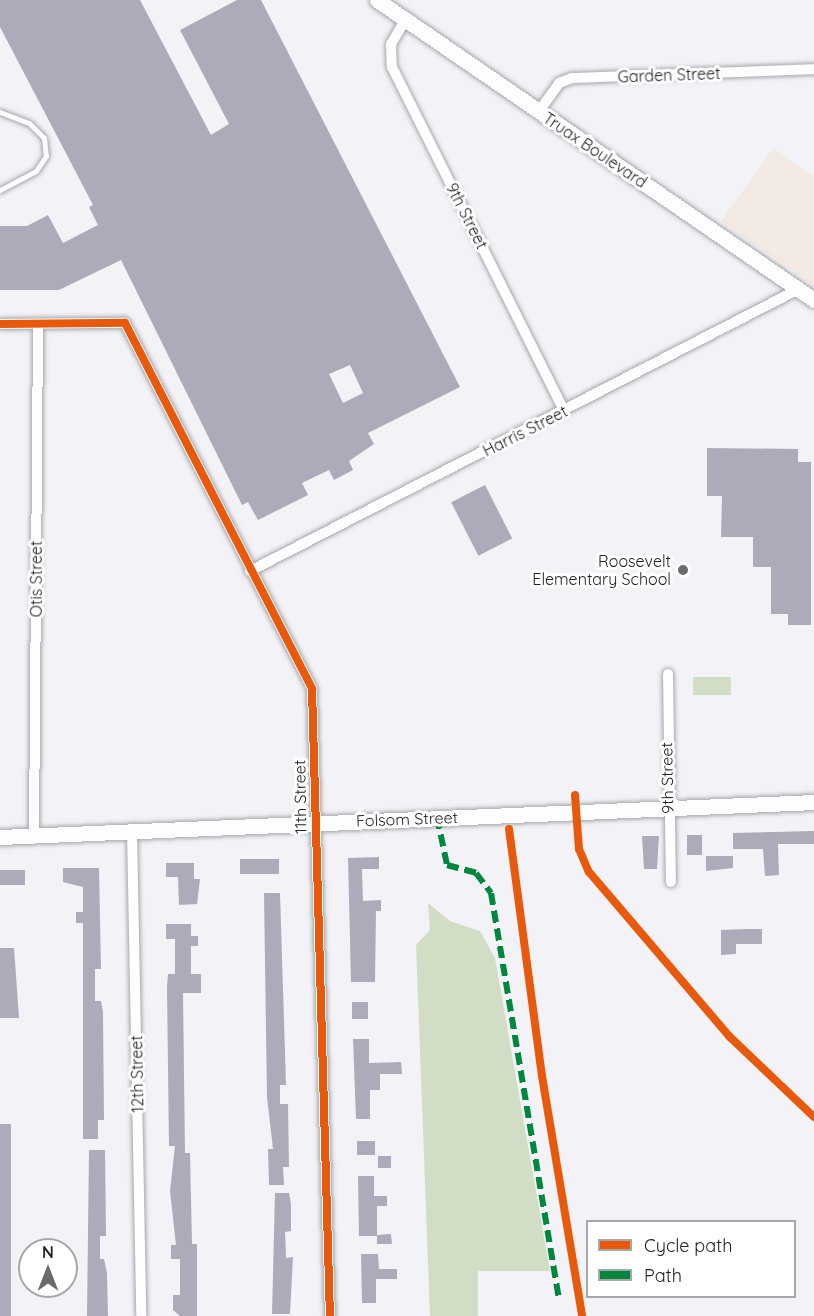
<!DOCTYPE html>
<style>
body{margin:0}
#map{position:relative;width:814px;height:1316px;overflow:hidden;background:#f2f2f7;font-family:Quicksand,sans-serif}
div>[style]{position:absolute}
.commercial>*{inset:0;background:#f3ebe3}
.green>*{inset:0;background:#d1dec5;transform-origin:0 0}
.building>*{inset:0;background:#acabb9;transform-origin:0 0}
.roads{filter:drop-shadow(0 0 2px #a7a7ab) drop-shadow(0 0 2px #a7a7ab)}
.lane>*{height:5px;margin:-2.5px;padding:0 2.5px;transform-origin:2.5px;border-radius:2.5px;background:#fdfdfe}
.street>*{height:10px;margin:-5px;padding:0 5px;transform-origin:5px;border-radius:5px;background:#fdfdfe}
.secondary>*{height:15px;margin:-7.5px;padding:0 7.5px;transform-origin:7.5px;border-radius:7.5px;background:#fdfdfe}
.quiet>*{height:6px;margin-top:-3px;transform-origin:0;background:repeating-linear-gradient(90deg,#00873e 0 12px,transparent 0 18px)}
.cycleway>*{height:8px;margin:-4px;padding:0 4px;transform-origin:4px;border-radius:4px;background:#e8590c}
.dots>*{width:16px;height:16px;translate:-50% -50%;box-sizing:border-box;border:3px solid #fff;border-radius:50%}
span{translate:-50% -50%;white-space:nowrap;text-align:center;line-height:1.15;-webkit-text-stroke:6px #fff;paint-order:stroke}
.street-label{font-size:16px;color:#222224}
.poi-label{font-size:16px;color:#222224}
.right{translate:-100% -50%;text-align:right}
.legend{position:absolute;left:586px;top:1220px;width:210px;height:78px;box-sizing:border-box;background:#fff;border:2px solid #a7a7a7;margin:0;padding:8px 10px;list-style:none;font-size:18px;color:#222224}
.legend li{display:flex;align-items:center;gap:12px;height:30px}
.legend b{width:30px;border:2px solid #a7a7a7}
.north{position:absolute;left:18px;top:1238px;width:60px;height:60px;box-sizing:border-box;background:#fff;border:2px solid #a7a7a7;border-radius:50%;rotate:0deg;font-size:16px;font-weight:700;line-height:24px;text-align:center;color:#222224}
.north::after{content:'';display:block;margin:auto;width:21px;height:27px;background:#6b6b6e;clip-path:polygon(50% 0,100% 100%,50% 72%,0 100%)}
</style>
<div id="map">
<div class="commercial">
<div style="clip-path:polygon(773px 148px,814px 176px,814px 286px,721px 221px)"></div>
</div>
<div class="green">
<div style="left:693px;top:677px;width:38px;height:18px"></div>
<div style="clip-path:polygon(428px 903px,450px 921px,480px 931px,495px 958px,550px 1271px,478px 1271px,478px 1316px,430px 1316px,416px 945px,430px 930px)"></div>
</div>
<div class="building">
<div style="clip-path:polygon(evenodd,0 0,140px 0,211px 135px,229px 124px,180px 30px,237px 0,261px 0,460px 387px,368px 433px,374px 444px,349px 461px,353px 470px,334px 480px,329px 470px,302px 483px,308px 495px,258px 520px,248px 502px,242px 505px,121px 260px,59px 290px,0 290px,0 226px,27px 226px,48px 215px,63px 243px,98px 225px,89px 207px,93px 205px,0 27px,0 0,350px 365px,363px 393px,343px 403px,329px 374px,350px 365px)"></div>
<div style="clip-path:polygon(707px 448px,798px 449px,798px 462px,811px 462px,811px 625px,788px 625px,788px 614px,771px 614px,771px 567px,753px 567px,753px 537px,721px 537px,722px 496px,707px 496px)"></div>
<div style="left:485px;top:485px;width:60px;height:38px;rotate:63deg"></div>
<div style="clip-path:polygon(814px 831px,814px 844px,778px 844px,779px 875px,765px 876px,763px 849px,733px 849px,733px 833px)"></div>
<div style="left:687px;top:835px;width:15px;height:20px"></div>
<div style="clip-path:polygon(642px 836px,659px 836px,657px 869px,644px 869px)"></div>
<div style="clip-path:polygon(706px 856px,733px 856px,733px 868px,706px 871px)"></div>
<div style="clip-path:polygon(379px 857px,379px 869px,362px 869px,363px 901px,381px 900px,381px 911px,376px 911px,375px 982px,351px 982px,348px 858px)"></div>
<div style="left:279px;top:859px;width:15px;height:39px;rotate:90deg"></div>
<div style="clip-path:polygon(166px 863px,194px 863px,194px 879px,200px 879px,197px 904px,179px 905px,178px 877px,166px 877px)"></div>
<div style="clip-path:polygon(63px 868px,99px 868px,101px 969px,95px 969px,95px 1001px,101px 1001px,103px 1012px,104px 1120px,98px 1120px,98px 1139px,83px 1139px,83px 923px,76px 923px,76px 912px,83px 912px,83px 887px,63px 882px)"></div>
<div style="left:0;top:870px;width:25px;height:15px"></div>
<div style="clip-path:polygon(264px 893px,280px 893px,286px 1085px,280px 1085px,280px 1104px,288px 1104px,289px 1167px,283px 1167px,284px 1185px,269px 1185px,268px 1149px,273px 1149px,267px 1097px)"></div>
<div style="clip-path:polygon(166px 924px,191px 924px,191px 936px,198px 936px,198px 946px,191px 946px,191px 974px,201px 974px,201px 993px,183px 993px,185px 1153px,190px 1153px,192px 1244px,197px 1244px,197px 1316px,180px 1316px,173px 1310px,173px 1295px,180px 1295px,180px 1259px,171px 1259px,171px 1245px,176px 1245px,170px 1191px,175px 1146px,169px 1146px,167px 987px,168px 974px,175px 974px,175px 939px,166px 939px)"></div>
<div style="clip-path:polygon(747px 929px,762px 929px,762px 944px,736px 944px,736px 954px,721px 955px,721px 930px)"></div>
<div style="clip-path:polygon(0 948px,14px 948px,19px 1018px,0 1018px)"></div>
<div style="left:352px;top:1002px;width:16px;height:17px"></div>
<div style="clip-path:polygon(353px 1039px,369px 1039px,369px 1063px,401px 1062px,402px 1074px,380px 1074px,380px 1090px,370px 1090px,370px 1119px,356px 1119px)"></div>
<div style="left:0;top:1124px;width:11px;height:192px"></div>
<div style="left:357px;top:1141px;width:18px;height:14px"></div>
<div style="clip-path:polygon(89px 1150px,105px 1150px,106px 1236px,100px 1236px,100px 1259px,104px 1259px,107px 1273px,108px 1316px,87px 1316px)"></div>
<div style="left:378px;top:1156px;width:13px;height:12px"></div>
<div style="clip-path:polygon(358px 1176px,374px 1176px,374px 1196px,387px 1196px,387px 1206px,377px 1206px,377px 1235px,391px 1234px,392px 1244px,377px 1244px,377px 1236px,359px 1236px)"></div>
<div style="clip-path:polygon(275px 1193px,289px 1193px,291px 1204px,291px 1231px,285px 1232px,286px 1258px,293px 1257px,290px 1314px,272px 1314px)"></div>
<div style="clip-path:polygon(361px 1254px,378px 1254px,379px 1269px,397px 1269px,397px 1279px,376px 1279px,376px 1303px,362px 1303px)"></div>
</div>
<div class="roads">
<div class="lane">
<div style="left:0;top:112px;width:31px;rotate:21deg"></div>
<div style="left:29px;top:123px;width:21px;rotate:45deg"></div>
<div style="left:44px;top:138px;width:18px;rotate:84deg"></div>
<div style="left:46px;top:156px;width:18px;rotate:124deg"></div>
<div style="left:36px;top:171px;width:41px;rotate:152.2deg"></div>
</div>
<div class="street">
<div style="left:405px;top:20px;width:28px;rotate:120deg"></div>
<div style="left:391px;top:44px;width:23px;rotate:88deg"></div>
<div style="left:392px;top:67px;width:385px;rotate:63.4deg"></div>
<div style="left:539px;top:111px;width:34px;rotate:-54deg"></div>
<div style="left:559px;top:83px;width:14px;rotate:-21deg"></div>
<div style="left:572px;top:78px;width:242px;rotate:-2.1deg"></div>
<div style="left:0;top:324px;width:125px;rotate:-0.5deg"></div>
<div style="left:125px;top:323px;width:411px;rotate:62.9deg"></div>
<div style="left:312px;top:689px;width:627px;rotate:88.36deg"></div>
<div style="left:250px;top:571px;width:617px;rotate:-27.19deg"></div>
<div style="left:668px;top:674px;width:208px;rotate:89.2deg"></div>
<div style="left:132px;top:831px;width:485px;rotate:88.9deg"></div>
<div style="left:34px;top:835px;width:511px;rotate:-89.55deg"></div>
</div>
<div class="secondary">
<div style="left:377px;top:0;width:530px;rotate:34.47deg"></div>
<div style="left:0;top:837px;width:815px;rotate:-2.46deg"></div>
</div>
</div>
<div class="quiet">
<div style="left:437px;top:817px;width:49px;rotate:78.2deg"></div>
<div style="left:447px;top:865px;width:30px;rotate:15deg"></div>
<div style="left:476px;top:873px;width:25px;rotate:53deg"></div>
<div style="left:491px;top:893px;width:413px;rotate:80.5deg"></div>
</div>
<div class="cycleway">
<div style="left:0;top:324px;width:125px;rotate:-0.5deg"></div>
<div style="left:125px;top:323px;width:411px;rotate:62.9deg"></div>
<div style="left:312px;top:689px;width:627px;rotate:88.36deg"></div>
<div style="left:575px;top:795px;width:54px;rotate:85.8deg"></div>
<div style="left:579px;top:849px;width:25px;rotate:67deg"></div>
<div style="left:589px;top:872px;width:217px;rotate:49.5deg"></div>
<div style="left:730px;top:1037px;width:116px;rotate:43.6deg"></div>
<div style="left:509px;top:829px;width:249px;rotate:82.4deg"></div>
<div style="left:542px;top:1076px;width:243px;rotate:80.5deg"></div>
</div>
<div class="dots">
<div style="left:683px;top:570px;background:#6b6b6e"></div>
</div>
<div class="street-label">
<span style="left:669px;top:75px;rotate:-2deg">Garden Street</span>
<span style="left:595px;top:150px;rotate:34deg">Truax Boulevard</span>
<span style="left:467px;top:216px;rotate:63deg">9th Street</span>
<span style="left:525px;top:431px;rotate:-27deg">Harris Street</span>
<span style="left:36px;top:579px;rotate:-90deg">Otis Street</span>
<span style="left:667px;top:778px;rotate:-91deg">9th Street</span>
<span style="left:300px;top:797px;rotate:-91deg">11th Street</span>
<span style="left:407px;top:819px;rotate:-2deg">Folsom Street</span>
<span style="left:137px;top:1074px;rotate:-91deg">12th Street</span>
</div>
<div class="poi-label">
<span class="right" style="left:671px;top:570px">Roosevelt<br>Elementary School</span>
</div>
<ul class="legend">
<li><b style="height:8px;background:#e8590c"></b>Cycle path</li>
<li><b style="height:8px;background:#00873e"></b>Path</li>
</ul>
<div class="north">N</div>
</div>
